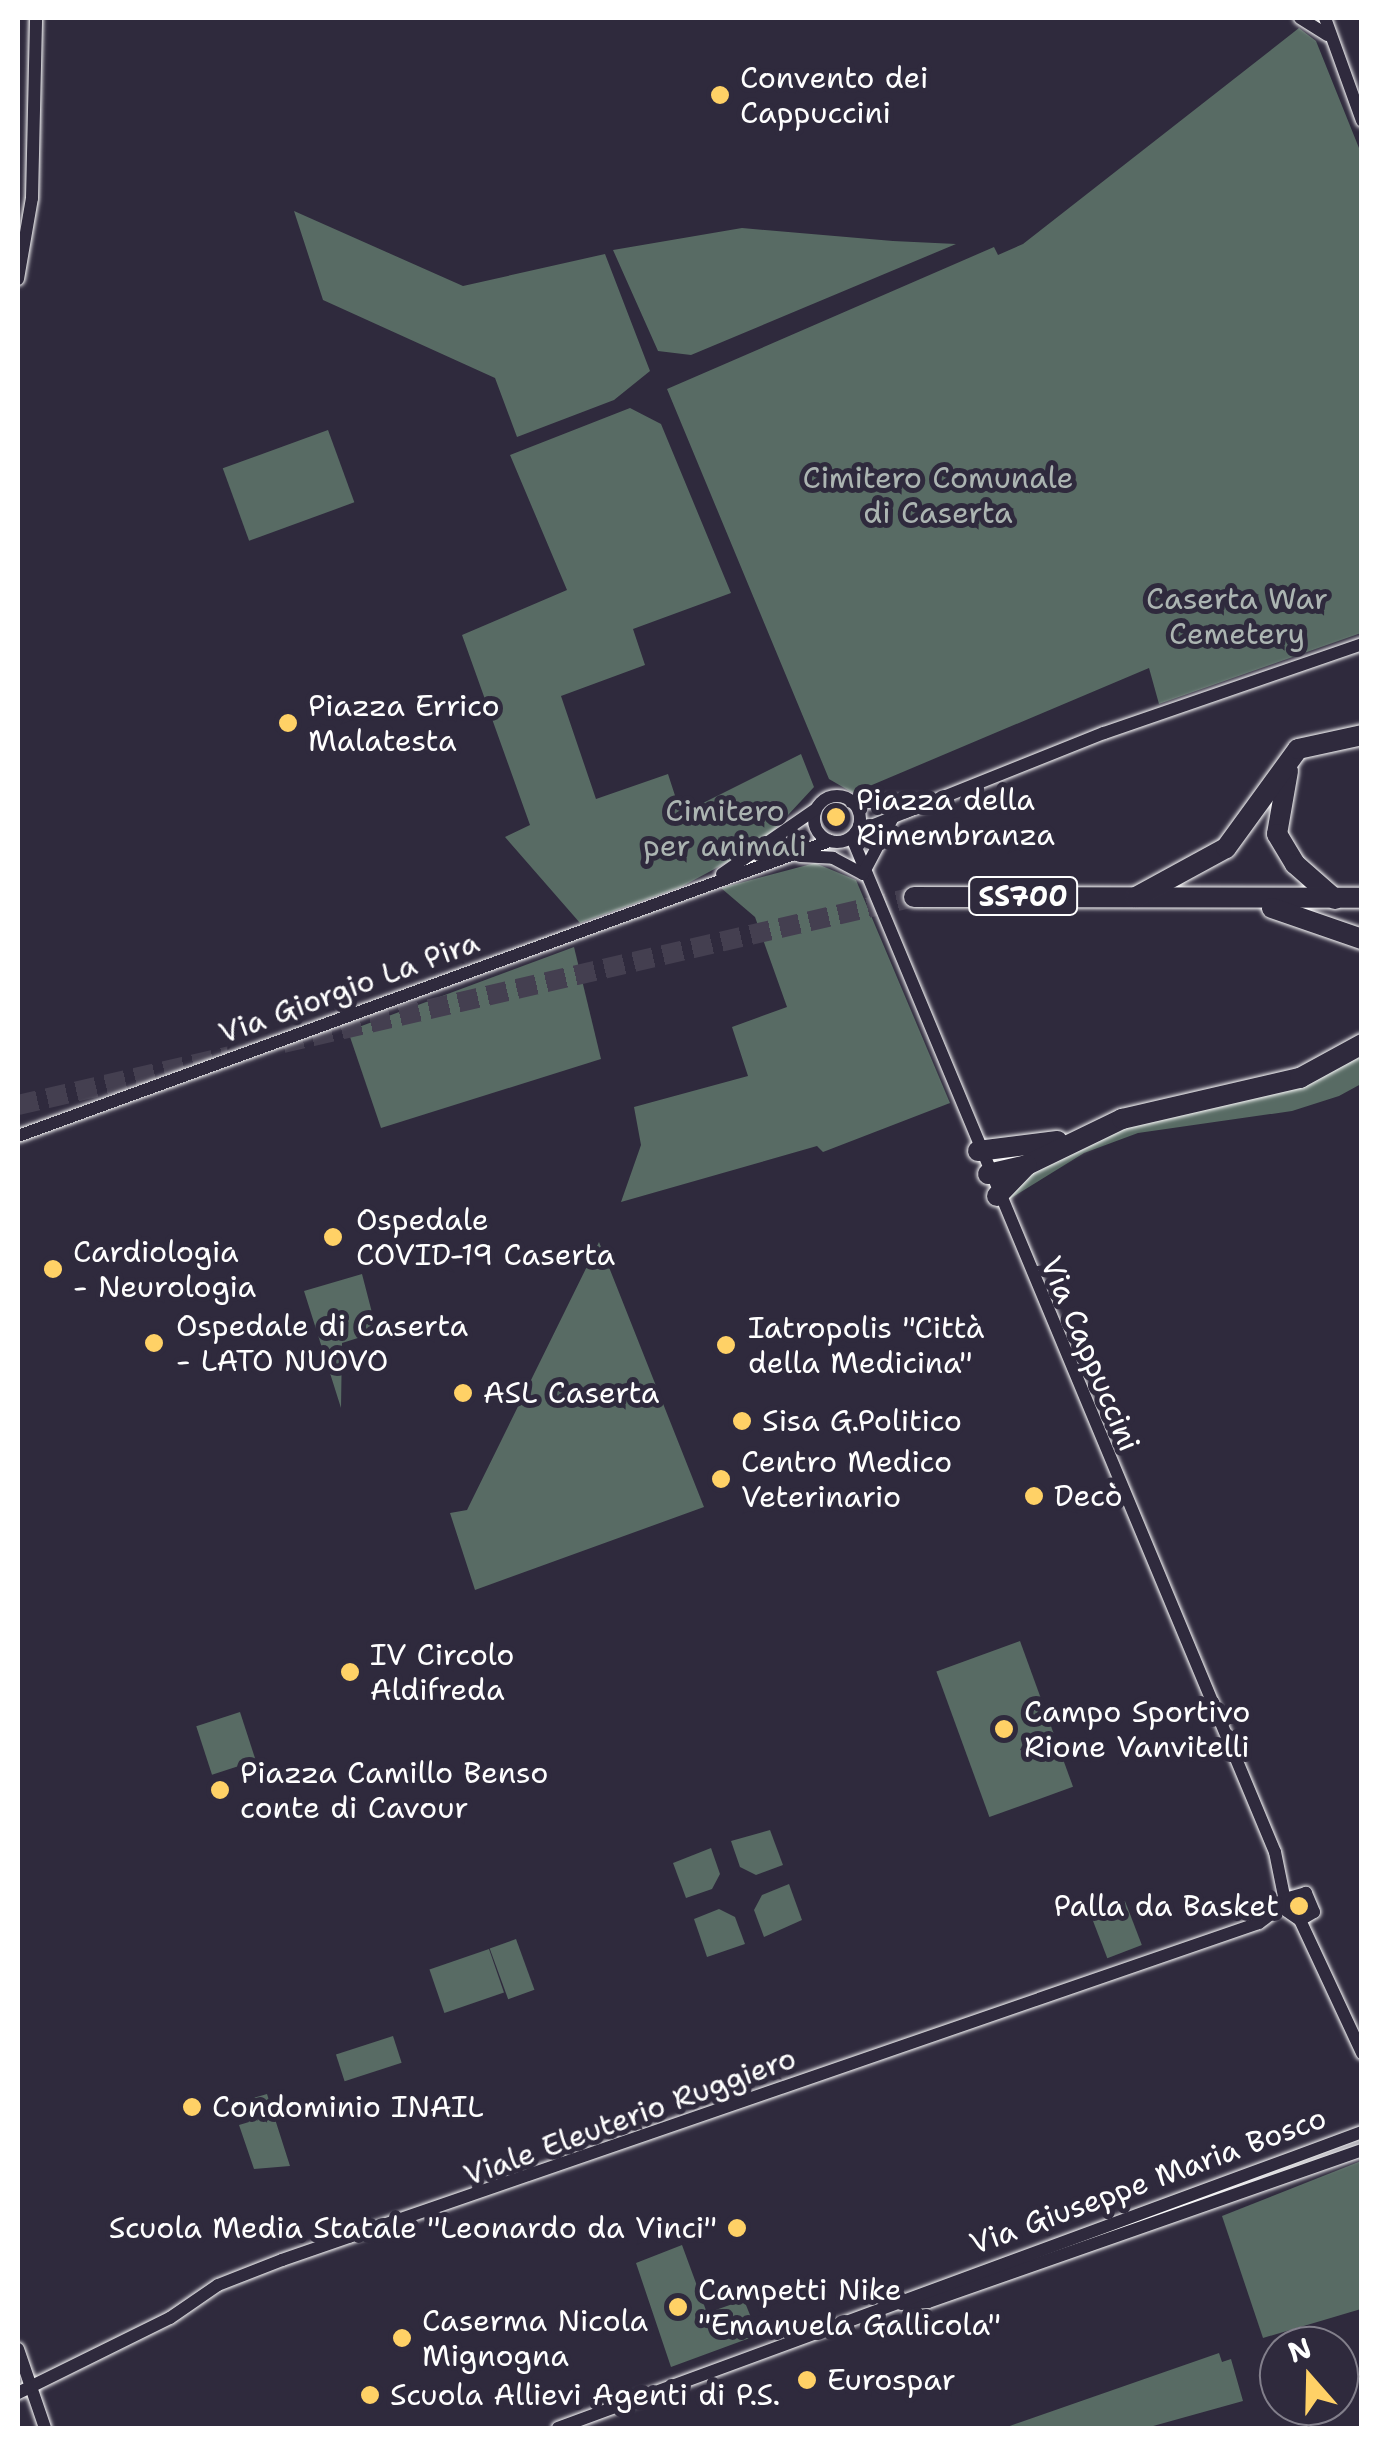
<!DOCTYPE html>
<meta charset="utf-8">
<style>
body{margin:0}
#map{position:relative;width:1379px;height:2446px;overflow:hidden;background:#2f2a3d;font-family:"Shantell Sans",sans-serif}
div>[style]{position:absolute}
.green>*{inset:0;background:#586b64;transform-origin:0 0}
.highway-tunnel>*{height:20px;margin-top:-10px;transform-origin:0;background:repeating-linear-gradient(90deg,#443f50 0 20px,transparent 0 30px)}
.roads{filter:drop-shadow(0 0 2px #fff) drop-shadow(0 0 2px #fff)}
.minor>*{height:12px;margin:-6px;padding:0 6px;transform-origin:6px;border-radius:6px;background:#2f2a3d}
.minor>.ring{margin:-6px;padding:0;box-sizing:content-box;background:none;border:12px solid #2f2a3d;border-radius:50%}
.highway>*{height:20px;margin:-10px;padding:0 10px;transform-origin:10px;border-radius:10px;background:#2f2a3d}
.dots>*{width:28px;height:28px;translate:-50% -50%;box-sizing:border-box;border:5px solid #2f2a3d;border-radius:50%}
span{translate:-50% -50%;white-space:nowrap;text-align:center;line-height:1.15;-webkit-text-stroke:10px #2f2a3d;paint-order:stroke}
.shield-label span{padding:2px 8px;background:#2f2a3d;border:2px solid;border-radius:8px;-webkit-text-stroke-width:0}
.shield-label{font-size:28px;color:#fff;font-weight:700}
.poi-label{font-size:30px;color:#fff}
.left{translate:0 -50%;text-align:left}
.right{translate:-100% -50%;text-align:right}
.park-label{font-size:30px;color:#acb5b2}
.street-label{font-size:30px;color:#fff}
.frame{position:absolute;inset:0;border:20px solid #fff;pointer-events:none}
.north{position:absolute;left:1259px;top:2326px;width:100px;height:100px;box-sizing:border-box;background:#2f2a3d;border:2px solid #827f8b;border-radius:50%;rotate:340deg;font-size:28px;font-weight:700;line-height:40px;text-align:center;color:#fff}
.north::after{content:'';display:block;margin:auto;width:35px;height:45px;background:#ffd166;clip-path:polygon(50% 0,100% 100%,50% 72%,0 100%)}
</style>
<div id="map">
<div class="green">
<div style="clip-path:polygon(1299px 28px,1316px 41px,1361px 153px,1361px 633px,1159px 704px,1149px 668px,853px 793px,829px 779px,667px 389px,994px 247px,998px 255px,1023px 244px)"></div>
<div style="clip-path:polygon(294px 211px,463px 286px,605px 254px,650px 371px,614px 400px,517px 437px,495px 378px,323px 300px)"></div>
<div style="clip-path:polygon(742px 228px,893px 241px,956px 244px,691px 355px,658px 351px,613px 250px)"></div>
<div style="clip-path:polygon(630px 408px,661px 424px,731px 593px,633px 629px,645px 665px,561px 696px,596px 799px,668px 774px,681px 814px,801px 754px,814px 787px,761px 844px,681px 887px,580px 923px,505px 837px,530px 825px,462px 635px,567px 590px,510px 455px)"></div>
<div style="left:328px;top:430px;width:77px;height:112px;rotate:70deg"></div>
<div style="clip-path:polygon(815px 863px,856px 880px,950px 1103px,823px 1152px,817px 1146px,621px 1202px,641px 1145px,634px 1107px,748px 1076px,732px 1027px,787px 1007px,755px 917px,721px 888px)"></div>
<div style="clip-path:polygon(574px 947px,601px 1059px,381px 1128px,348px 1031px)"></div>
<div style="clip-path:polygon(1361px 1055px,1361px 1084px,1339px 1096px,1292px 1111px,1138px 1133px,1084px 1153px,1008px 1200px,1032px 1172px,1102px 1135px)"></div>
<div style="clip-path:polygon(599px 1242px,704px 1507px,475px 1590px,450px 1513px,467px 1510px)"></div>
<div style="clip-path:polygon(362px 1274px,377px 1332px,342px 1343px,341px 1408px,304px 1291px)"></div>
<div style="left:1020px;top:1641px;width:155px;height:89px;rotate:70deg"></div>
<div style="left:240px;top:1712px;width:51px;height:46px;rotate:72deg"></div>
<div style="clip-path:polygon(770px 1830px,783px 1865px,756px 1875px,740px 1867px,731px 1841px)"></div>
<div style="clip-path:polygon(711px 1848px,720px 1874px,712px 1889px,686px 1898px,673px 1863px)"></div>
<div style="clip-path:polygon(789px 1884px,802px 1920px,764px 1937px,754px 1910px,762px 1895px)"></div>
<div style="left:1125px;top:1901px;width:47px;height:37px;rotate:69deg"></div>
<div style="clip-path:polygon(719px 1909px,735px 1917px,745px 1944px,707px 1957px,694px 1919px)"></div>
<div style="left:516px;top:1939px;width:54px;height:28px;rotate:70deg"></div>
<div style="left:489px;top:1949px;width:46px;height:63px;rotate:71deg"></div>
<div style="left:393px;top:2036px;width:28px;height:60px;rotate:72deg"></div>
<div style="clip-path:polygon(267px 2094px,290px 2166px,254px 2169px,239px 2125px,249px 2122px,243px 2101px)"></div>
<div style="clip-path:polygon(1361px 2161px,1361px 2309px,1263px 2338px,1222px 2216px)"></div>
<div style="clip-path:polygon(682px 2245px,707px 2313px,744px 2300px,758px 2335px,671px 2367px,636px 2263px)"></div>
<div style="clip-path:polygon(1219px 2353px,1222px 2362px,1231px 2359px,1243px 2401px,1146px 2428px,1004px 2428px)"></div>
</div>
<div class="highway-tunnel">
<div style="left:283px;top:1043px;width:648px;rotate:-13.03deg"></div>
<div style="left:18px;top:1105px;width:218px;rotate:-13deg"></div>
</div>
<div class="roads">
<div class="minor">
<div style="left:1300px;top:18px;width:32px;rotate:32deg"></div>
<div style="left:1325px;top:18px;width:109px;rotate:70.2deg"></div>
<div style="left:18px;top:279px;width:82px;rotate:-80.2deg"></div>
<div style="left:32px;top:198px;width:180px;rotate:-88.7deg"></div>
<div class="ring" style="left:814px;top:796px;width:34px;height:34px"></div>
<div style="left:851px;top:802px;width:68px"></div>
<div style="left:856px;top:832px;width:267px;rotate:-21.8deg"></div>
<div style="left:1104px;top:733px;width:273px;rotate:-19deg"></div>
<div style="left:852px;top:838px;width:1099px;rotate:67.36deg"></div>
<div style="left:1275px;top:1852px;width:60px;rotate:78.5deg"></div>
<div style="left:1287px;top:1911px;width:16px;rotate:35deg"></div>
<div style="left:1300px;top:1920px;width:16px;rotate:-30deg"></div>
<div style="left:1314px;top:1912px;width:21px;rotate:-113deg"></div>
<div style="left:1306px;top:1893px;width:19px;rotate:164deg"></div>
<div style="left:800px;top:856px;width:33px;rotate:3deg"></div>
<div style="left:833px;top:858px;width:34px;rotate:28deg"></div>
<div style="left:722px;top:874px;width:114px;rotate:-34.7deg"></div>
<div style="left:863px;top:874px;width:62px;rotate:-62.2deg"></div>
<div style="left:18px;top:1136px;width:864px;rotate:-19.97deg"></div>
<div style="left:1300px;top:1920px;width:147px;rotate:65deg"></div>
<div style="left:901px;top:2304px;width:27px;rotate:-4deg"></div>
<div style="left:928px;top:2302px;width:460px;rotate:-19.3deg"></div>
<div style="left:18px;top:2349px;width:83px;rotate:71.1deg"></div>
<div style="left:18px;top:2393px;width:169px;rotate:-26.3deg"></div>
<div style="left:170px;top:2318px;width:58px;rotate:-34.5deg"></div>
<div style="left:218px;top:2285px;width:69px;rotate:-21.3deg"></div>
<div style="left:282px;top:2260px;width:1033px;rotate:-19.03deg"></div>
<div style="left:1259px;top:1923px;width:34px;rotate:-37deg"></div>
<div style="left:558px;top:2428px;width:857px;rotate:-20.21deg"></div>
</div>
<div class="highway">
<div style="left:1288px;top:771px;width:64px;rotate:99.9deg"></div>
<div style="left:1277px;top:834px;width:35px;rotate:59deg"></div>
<div style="left:1295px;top:864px;width:53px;rotate:41.2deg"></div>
<div style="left:914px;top:897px;width:448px;rotate:0.1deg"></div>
<div style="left:1136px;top:897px;width:102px;rotate:-28.6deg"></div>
<div style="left:1226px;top:848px;width:122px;rotate:-54deg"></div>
<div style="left:1298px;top:749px;width:66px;rotate:-12.3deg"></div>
<div style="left:1272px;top:908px;width:95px;rotate:19deg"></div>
<div style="left:978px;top:1151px;width:80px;rotate:-7.2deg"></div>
<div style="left:988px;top:1174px;width:40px;rotate:-13deg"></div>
<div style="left:1027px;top:1165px;width:106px;rotate:-25.8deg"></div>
<div style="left:1122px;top:1119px;width:183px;rotate:-13deg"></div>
<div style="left:1300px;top:1078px;width:71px;rotate:-28.7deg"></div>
<div style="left:997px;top:1196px;width:43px;rotate:-45.9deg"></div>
</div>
</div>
<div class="dots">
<div style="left:720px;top:95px;background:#ffd166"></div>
<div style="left:288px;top:723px;background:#ffd166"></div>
<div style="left:836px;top:817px;background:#ffd166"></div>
<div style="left:333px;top:1237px;background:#ffd166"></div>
<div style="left:53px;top:1269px;background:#ffd166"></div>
<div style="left:154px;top:1343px;background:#ffd166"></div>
<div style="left:726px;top:1345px;background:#ffd166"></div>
<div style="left:463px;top:1393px;background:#ffd166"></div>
<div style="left:742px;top:1421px;background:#ffd166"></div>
<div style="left:721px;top:1479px;background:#ffd166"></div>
<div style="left:1034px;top:1496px;background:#ffd166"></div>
<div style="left:350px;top:1672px;background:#ffd166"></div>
<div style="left:1004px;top:1729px;background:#ffd166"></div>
<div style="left:220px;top:1790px;background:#ffd166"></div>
<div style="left:1299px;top:1906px;background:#ffd166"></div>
<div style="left:192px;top:2107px;background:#ffd166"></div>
<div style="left:737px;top:2228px;background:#ffd166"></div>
<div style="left:678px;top:2307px;background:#ffd166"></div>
<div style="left:402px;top:2338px;background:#ffd166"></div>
<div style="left:807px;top:2380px;background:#ffd166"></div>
<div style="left:370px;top:2395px;background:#ffd166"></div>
</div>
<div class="shield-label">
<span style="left:1023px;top:896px">SS700</span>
</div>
<div class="poi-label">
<span class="left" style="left:740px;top:95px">Convento dei<br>Cappuccini</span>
<span class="left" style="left:308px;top:723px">Piazza Errico<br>Malatesta</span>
<span class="left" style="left:856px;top:817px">Piazza della<br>Rimembranza</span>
<span class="left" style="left:356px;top:1237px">Ospedale<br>COVID-19 Caserta</span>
<span class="left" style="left:73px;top:1269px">Cardiologia<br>- Neurologia</span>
<span class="left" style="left:176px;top:1343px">Ospedale di Caserta<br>- LATO NUOVO</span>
<span class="left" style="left:748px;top:1345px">Iatropolis "Città<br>della Medicina"</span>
<span class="left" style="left:483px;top:1393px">ASL Caserta</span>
<span class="left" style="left:762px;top:1421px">Sisa G.Politico</span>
<span class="left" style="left:741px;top:1479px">Centro Medico<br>Veterinario</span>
<span class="left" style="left:1054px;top:1496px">Decò</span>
<span class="left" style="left:370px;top:1672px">IV Circolo<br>Aldifreda</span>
<span class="left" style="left:1024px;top:1729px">Campo Sportivo<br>Rione Vanvitelli</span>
<span class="left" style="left:240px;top:1790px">Piazza Camillo Benso<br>conte di Cavour</span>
<span class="right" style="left:1279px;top:1906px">Palla da Basket</span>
<span class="left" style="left:212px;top:2107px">Condominio INAIL</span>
<span class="right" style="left:717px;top:2228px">Scuola Media Statale "Leonardo da Vinci"</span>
<span class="left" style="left:698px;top:2307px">Campetti Nike<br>"Emanuela Gallicola"</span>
<span class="left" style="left:422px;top:2338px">Caserma Nicola<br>Mignogna</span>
<span class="left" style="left:827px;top:2380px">Eurospar</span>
<span class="left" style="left:390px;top:2395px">Scuola Allievi Agenti di P.S.</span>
</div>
<div class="park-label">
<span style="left:938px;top:495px">Cimitero Comunale<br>di Caserta</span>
<span style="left:1237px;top:616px">Caserta War<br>Cemetery</span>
<span style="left:725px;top:828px">Cimitero<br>per animali</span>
</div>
<div class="street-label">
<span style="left:349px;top:988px;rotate:-20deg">Via Giorgio La Pira</span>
<span style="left:1090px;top:1354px;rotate:67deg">Via Cappuccini</span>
<span style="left:630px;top:2117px;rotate:-20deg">Viale Eleuterio Ruggiero</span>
<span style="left:1148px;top:2181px;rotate:-20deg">Via Giuseppe Maria Bosco</span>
</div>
<div class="frame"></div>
<div class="north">N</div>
</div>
